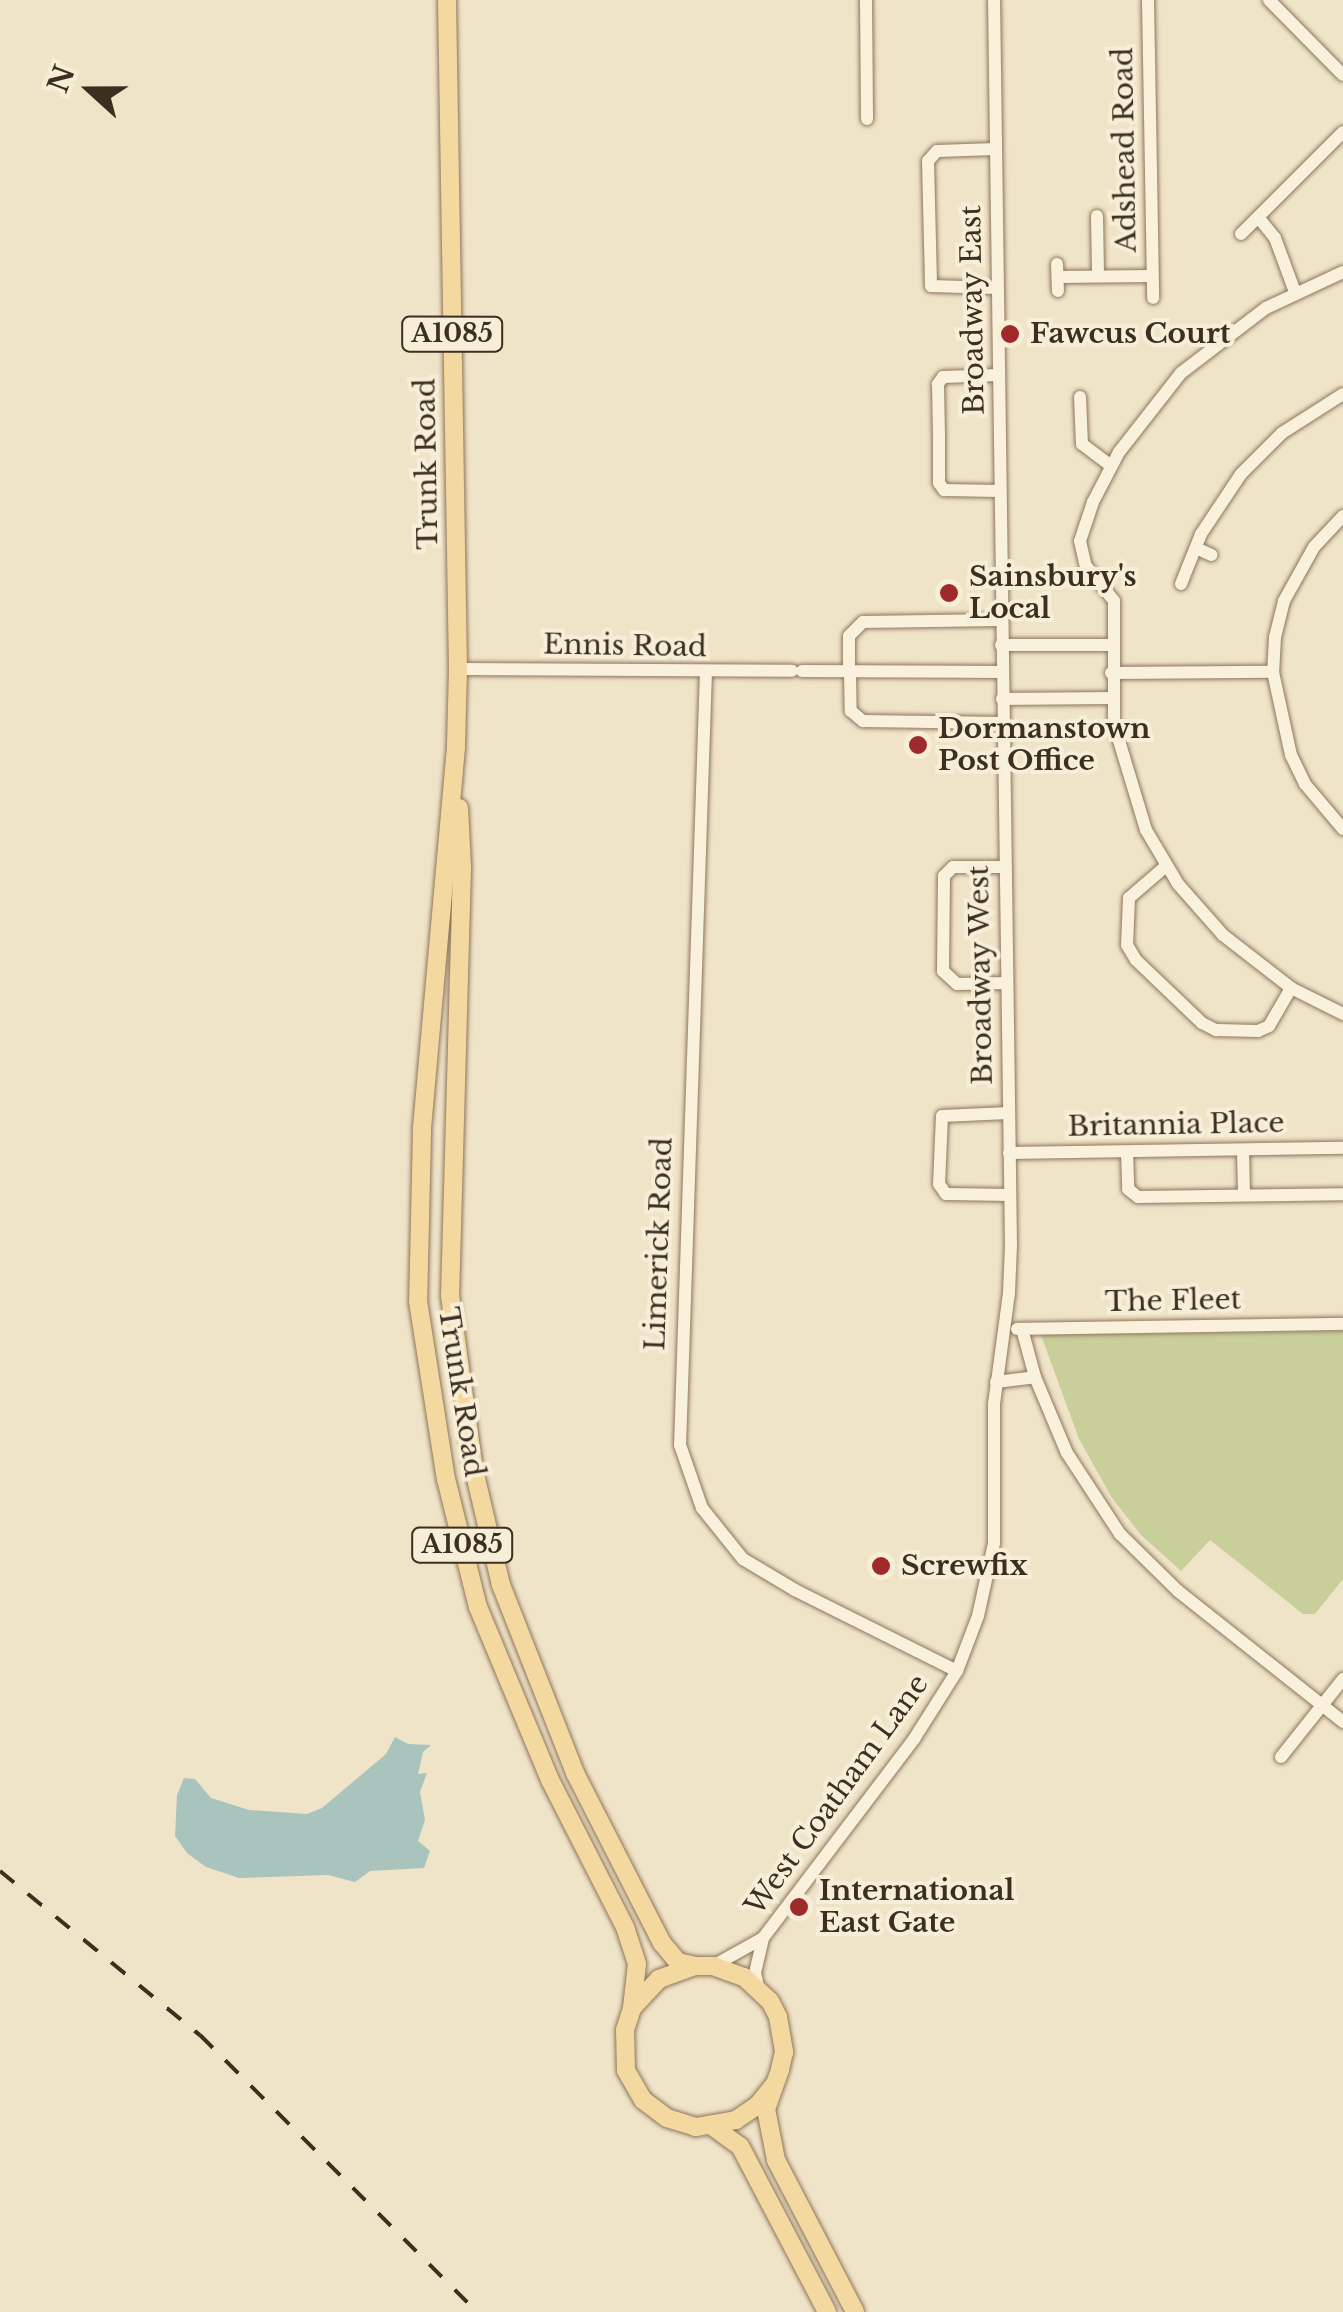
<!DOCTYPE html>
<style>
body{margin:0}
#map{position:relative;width:1343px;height:2312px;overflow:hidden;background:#f0e4c8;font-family:"Libre Baskerville",serif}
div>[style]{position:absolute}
.green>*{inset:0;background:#c9cf9b}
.water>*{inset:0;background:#a9c4bc}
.roads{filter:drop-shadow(0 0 2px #8d765c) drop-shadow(0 0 2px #8d765c)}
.minor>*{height:12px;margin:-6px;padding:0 6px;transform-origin:6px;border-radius:6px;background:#faf1dc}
.major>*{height:18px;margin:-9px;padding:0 9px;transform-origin:9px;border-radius:9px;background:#f3d9a0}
.rail>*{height:4px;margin-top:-2px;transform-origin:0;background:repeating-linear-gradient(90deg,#3d2e20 0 18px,transparent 0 36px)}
.dots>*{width:28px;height:28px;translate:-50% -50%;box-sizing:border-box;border:5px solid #f7eed8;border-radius:50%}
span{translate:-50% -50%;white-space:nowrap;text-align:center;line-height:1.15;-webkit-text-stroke:8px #f7eed8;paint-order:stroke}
.shield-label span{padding:2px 8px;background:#f7eed8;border:2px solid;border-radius:8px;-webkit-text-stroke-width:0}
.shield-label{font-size:25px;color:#3d2e20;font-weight:700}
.street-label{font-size:28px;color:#3d2e20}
.poi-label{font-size:28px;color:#3d2e20;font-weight:700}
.left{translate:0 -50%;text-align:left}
.north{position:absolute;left:40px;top:40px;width:100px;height:100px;-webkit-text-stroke:8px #f7eed8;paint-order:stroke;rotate:291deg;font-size:28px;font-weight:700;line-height:40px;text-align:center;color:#3d2e20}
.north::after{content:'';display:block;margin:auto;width:35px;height:45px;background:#3d2e20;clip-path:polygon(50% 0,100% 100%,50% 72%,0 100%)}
</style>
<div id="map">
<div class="green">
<div style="clip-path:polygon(1343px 1331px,1343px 1579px,1315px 1614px,1303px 1614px,1210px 1540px,1181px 1571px,1141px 1535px,1112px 1498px,1079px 1439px,1041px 1335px)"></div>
</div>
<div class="water">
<div style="clip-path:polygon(395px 1737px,408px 1744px,431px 1745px,423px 1752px,418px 1774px,427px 1773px,420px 1792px,425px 1820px,418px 1841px,430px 1851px,424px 1868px,370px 1871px,355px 1882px,328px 1875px,239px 1878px,206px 1867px,187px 1853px,175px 1836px,177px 1795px,184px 1778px,195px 1779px,211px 1798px,249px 1810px,307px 1814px,322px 1808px,386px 1754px)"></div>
</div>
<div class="roads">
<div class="minor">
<div style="left:866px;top:0;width:119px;rotate:89.5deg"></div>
<div style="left:1148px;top:0;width:298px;rotate:89deg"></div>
<div style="left:1269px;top:0;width:105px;rotate:45.4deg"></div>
<div style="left:996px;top:149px;width:59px;rotate:178.1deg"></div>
<div style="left:937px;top:151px;width:13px;rotate:132deg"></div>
<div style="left:928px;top:161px;width:125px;rotate:88.6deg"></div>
<div style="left:931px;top:286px;width:66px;rotate:1.7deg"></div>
<div style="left:1097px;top:216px;width:60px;rotate:89deg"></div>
<div style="left:1258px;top:217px;width:27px;rotate:51deg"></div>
<div style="left:1275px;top:238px;width:58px;rotate:69.7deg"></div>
<div style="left:1241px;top:234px;width:144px;rotate:-45deg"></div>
<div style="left:1057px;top:264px;width:27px;rotate:88deg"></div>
<div style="left:1343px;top:272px;width:85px;rotate:154.9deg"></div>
<div style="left:1266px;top:308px;width:107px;rotate:142.6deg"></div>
<div style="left:1181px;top:373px;width:100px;rotate:128.1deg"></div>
<div style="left:1119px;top:452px;width:56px;rotate:117.5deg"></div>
<div style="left:1093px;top:502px;width:41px;rotate:108.4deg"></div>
<div style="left:1080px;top:541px;width:26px;rotate:77deg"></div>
<div style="left:1086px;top:566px;width:45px;rotate:51.3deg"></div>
<div style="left:1114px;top:601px;width:123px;rotate:90deg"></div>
<div style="left:1114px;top:724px;width:111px;rotate:73.2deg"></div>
<div style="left:1146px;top:830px;width:63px;rotate:59.3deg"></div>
<div style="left:1178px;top:884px;width:68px;rotate:48.6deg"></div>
<div style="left:1223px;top:935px;width:86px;rotate:37.9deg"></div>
<div style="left:1291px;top:988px;width:58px;rotate:26.6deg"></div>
<div style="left:1058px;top:277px;width:94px;rotate:-0.6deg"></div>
<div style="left:998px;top:375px;width:55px;rotate:177.9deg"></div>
<div style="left:943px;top:377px;width:9px;rotate:126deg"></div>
<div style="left:938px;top:384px;width:51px;rotate:88.9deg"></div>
<div style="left:939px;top:435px;width:48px;rotate:90deg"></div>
<div style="left:939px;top:483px;width:9px;rotate:54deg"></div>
<div style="left:944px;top:490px;width:55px;rotate:1deg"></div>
<div style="left:1080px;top:397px;width:47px;rotate:87.6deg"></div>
<div style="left:1082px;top:444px;width:36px;rotate:37deg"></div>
<div style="left:1343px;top:516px;width:42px;rotate:133.1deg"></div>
<div style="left:1314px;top:547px;width:62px;rotate:119.1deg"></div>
<div style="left:1284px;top:601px;width:37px;rotate:104deg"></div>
<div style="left:1275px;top:637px;width:35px;rotate:93deg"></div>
<div style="left:1273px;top:672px;width:85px;rotate:77.8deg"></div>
<div style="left:1291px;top:755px;width:32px;rotate:64deg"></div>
<div style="left:1305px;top:784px;width:59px;rotate:49.8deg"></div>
<div style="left:1196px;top:548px;width:17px;rotate:24deg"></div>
<div style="left:1181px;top:584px;width:54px;rotate:-68.2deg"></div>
<div style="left:1201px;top:534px;width:72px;rotate:-56.3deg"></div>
<div style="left:1241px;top:474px;width:58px;rotate:-45deg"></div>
<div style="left:1282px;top:433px;width:72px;rotate:-32.6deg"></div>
<div style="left:1001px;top:645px;width:110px"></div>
<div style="left:458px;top:669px;width:334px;rotate:0.3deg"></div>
<div style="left:706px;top:671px;width:774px;rotate:91.92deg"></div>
<div style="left:680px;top:1445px;width:67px;rotate:70.8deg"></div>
<div style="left:702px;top:1508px;width:65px;rotate:51.2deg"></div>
<div style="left:743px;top:1559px;width:61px;rotate:30.8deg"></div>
<div style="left:795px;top:1590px;width:181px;rotate:26.6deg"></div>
<div style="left:802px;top:671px;width:200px;rotate:0.3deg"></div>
<div style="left:849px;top:671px;width:35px;rotate:-90deg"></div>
<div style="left:849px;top:636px;width:20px;rotate:-45deg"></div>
<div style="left:863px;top:622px;width:138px;rotate:-0.8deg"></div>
<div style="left:850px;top:672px;width:39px;rotate:89deg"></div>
<div style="left:851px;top:711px;width:16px;rotate:40deg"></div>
<div style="left:863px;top:721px;width:139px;rotate:0.8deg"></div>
<div style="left:1111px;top:673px;width:162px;rotate:-0.4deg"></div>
<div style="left:1002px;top:699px;width:109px;rotate:-0.5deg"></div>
<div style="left:1166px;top:866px;width:49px;rotate:139.1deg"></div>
<div style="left:1129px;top:898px;width:47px;rotate:92.4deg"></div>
<div style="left:1127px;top:945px;width:17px;rotate:59deg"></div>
<div style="left:1136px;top:960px;width:91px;rotate:43.7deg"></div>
<div style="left:1202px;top:1023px;width:16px;rotate:27deg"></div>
<div style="left:1216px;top:1030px;width:42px;rotate:1.4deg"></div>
<div style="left:1258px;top:1031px;width:12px;rotate:-24deg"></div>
<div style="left:1269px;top:1026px;width:44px;rotate:-59.9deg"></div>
<div style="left:1005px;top:867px;width:52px;rotate:180deg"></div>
<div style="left:953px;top:867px;width:13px;rotate:135deg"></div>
<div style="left:944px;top:876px;width:95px;rotate:90.6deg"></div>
<div style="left:943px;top:971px;width:19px;rotate:43deg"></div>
<div style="left:957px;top:984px;width:50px;rotate:-1.1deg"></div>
<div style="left:1008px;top:1113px;width:66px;rotate:177.4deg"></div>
<div style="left:942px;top:1116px;width:68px;rotate:92.5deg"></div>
<div style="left:939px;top:1184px;width:12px;rotate:55deg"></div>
<div style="left:946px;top:1194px;width:64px;rotate:0.9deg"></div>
<div style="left:1243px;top:1150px;width:45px;rotate:88.7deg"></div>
<div style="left:1127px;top:1152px;width:37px;rotate:88deg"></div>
<div style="left:1128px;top:1189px;width:13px;rotate:39deg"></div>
<div style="left:1138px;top:1197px;width:205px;rotate:-0.8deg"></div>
<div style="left:1009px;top:1153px;width:334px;rotate:-0.9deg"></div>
<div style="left:1017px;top:1329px;width:326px;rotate:-0.9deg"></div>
<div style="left:1022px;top:1329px;width:50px;rotate:74.8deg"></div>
<div style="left:1035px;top:1377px;width:82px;rotate:67.2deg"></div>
<div style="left:1067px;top:1453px;width:97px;rotate:56.8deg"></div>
<div style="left:1120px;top:1534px;width:81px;rotate:44.5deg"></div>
<div style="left:1178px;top:1591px;width:211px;rotate:38.4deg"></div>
<div style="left:996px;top:1382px;width:39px;rotate:-7deg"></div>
<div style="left:1281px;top:1757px;width:100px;rotate:-51.5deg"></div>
<div style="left:713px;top:1966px;width:57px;rotate:-29.2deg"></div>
<div style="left:758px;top:1987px;width:14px;rotate:-102deg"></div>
<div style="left:755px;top:1973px;width:36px;rotate:-77deg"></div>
<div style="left:763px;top:1938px;width:250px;rotate:-52.8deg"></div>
<div style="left:914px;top:1739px;width:80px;rotate:-57.7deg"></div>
<div style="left:957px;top:1671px;width:59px;rotate:-69.1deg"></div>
<div style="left:978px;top:1616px;width:75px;rotate:-77.6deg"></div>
<div style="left:994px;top:1543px;width:139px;rotate:-90deg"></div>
<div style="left:994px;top:1404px;width:112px;rotate:-82.3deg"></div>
<div style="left:1009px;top:1293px;width:47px;rotate:-87.6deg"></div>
<div style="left:1011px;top:1246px;width:1246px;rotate:-90.78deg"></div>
</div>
<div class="major">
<div style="left:447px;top:0;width:669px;rotate:89.06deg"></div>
<div style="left:458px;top:669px;width:78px;rotate:91.5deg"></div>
<div style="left:456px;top:747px;width:386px;rotate:95.1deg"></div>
<div style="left:422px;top:1131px;width:170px;rotate:91.3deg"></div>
<div style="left:418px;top:1301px;width:180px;rotate:81.1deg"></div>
<div style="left:446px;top:1479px;width:132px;rotate:76deg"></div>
<div style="left:478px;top:1607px;width:187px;rotate:67.4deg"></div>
<div style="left:550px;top:1780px;width:165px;rotate:63deg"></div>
<div style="left:625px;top:1927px;width:39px;rotate:72deg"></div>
<div style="left:637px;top:1964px;width:44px;rotate:96.5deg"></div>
<div style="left:459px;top:808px;width:60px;rotate:87.1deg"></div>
<div style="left:462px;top:868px;width:427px;rotate:91.6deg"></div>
<div style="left:450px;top:1295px;width:177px;rotate:82.2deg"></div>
<div style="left:474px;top:1470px;width:118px;rotate:76.8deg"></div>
<div style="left:501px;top:1585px;width:202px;rotate:68.5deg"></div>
<div style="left:575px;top:1773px;width:191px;rotate:62.9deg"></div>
<div style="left:662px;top:1943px;width:25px;rotate:50deg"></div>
<div style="left:678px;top:1962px;width:17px;rotate:13deg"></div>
<div style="left:774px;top:2085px;width:26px;rotate:129deg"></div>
<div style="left:758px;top:2105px;width:27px;rotate:146deg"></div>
<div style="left:736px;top:2120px;width:41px;rotate:170.1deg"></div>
<div style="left:696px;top:2127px;width:30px;rotate:-163deg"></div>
<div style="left:667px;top:2118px;width:30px;rotate:-143deg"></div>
<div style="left:643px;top:2100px;width:34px;rotate:-120deg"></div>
<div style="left:626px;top:2070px;width:40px;rotate:-91.4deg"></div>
<div style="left:625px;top:2030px;width:23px;rotate:-72deg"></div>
<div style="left:632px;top:2008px;width:40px;rotate:-47deg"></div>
<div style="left:659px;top:1979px;width:38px;rotate:-20deg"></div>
<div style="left:695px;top:1966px;width:18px"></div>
<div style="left:713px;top:1966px;width:33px;rotate:20deg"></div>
<div style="left:744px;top:1977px;width:35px;rotate:43deg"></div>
<div style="left:770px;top:2001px;width:18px;rotate:63deg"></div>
<div style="left:778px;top:2017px;width:36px;rotate:80deg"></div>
<div style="left:784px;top:2052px;width:18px;rotate:103deg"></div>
<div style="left:780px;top:2070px;width:41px;rotate:109.7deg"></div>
<div style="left:766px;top:2109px;width:52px;rotate:78.9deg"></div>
<div style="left:776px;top:2160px;width:171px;rotate:62.5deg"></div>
<div style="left:712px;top:2126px;width:34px;rotate:36deg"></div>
<div style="left:740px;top:2146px;width:187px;rotate:62.3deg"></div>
</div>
</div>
<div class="rail">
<div style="left:0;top:1871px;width:259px;rotate:39.4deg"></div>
<div style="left:200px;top:2035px;width:392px;rotate:45deg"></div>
</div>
<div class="dots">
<div style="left:1010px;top:334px;background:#9e2a2b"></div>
<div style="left:949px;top:593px;background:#9e2a2b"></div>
<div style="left:918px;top:745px;background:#9e2a2b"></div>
<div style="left:881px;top:1566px;background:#9e2a2b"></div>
<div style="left:799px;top:1907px;background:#9e2a2b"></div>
</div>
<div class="shield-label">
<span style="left:452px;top:334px">A1085</span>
<span style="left:462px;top:1545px">A1085</span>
</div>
<div class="street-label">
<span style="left:1125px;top:150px;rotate:-91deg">Adshead Road</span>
<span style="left:973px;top:310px;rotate:-91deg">Broadway East</span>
<span style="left:427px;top:464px;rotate:-91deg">Trunk Road</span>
<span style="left:625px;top:646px;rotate:1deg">Ennis Road</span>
<span style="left:981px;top:975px;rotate:-91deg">Broadway West</span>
<span style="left:1176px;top:1125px;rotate:-1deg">Britannia Place</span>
<span style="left:659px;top:1244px;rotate:-88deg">Limerick Road</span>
<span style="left:1173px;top:1301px;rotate:-1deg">The Fleet</span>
<span style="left:461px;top:1392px;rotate:81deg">Trunk Road</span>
<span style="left:837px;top:1795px;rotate:-54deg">West Coatham Lane</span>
</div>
<div class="poi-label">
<span class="left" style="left:1030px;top:334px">Fawcus Court</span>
<span class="left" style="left:969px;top:593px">Sainsbury's<br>Local</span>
<span class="left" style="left:938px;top:745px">Dormanstown<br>Post Office</span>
<span class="left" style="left:901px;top:1566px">Screwfix</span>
<span class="left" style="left:819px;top:1907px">International<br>East Gate</span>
</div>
<div class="north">N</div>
</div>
